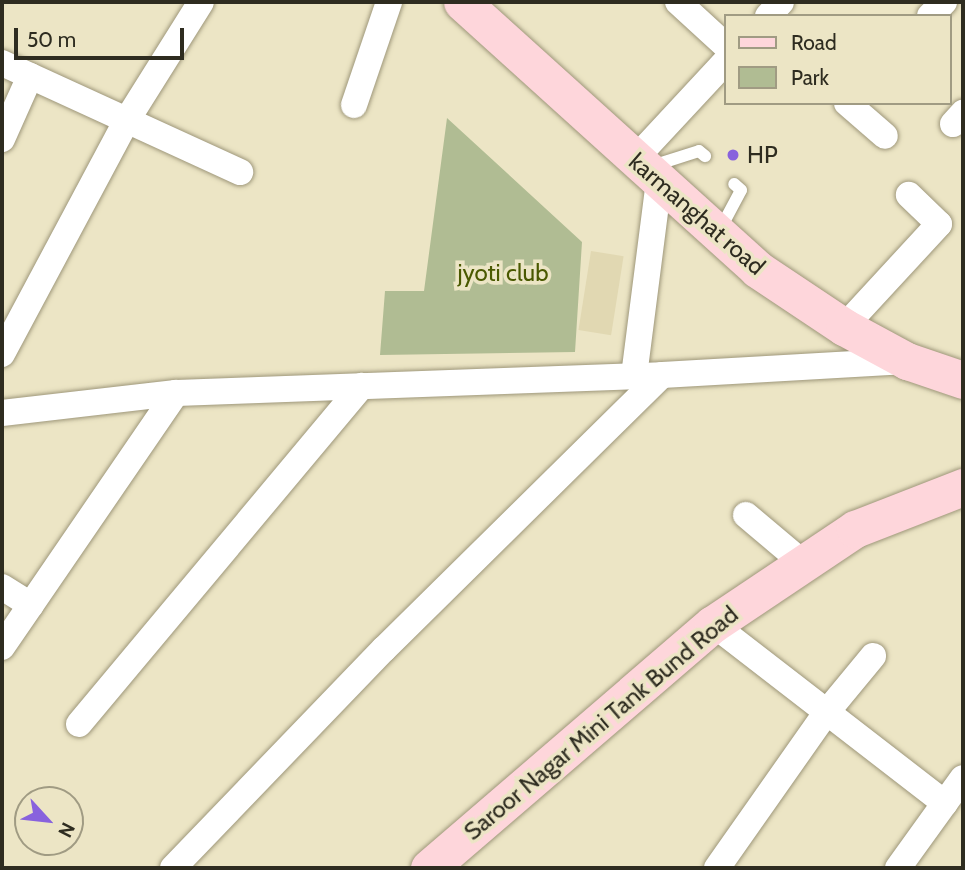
<!DOCTYPE html>
<style>
body{margin:0}
#map{position:relative;width:965px;height:870px;overflow:hidden;background:#ece5c5;font-family:Cabin,sans-serif}
div>[style]{position:absolute}
.built>*{inset:0;background:#e1d8b2;transform-origin:0 0}
.green>*{inset:0;background:#b0bc93}
.roads{filter:drop-shadow(0 0 2px #9e977a) drop-shadow(0 0 2px #9e977a)}
.service>*{height:12px;margin:-6px;padding:0 6px;transform-origin:6px;border-radius:6px;background:#fff}
.minor>*{height:26px;margin:-13px;padding:0 13px;transform-origin:13px;border-radius:13px;background:#fff}
.secondary>*{height:37px;margin:-18.5px;padding:0 18.5px;transform-origin:18.5px;border-radius:18.5px;background:#fed6db}
.dots>*{width:19px;height:19px;translate:-50% -50%;box-sizing:border-box;border:4px solid #ece5c5;border-radius:50%}
span{translate:-50% -50%;white-space:nowrap;text-align:center;line-height:1.15;-webkit-text-stroke:7px #ece5c5;paint-order:stroke}
.poi-label{font-size:24px;color:#2e2c20}
.left{translate:0 -50%;text-align:left}
.street-label{font-size:24px;color:#2e2c20}
.park-label{font-size:24px;color:#4a5900}
.frame{position:absolute;inset:0;border:4px solid #2e2c20;pointer-events:none}
.legend{position:absolute;left:724px;top:14px;width:228px;height:91px;box-sizing:border-box;background:#ece5c5;border:2px solid #a09b83;margin:0;padding:9px 12px;list-style:none;font-size:21px;color:#2e2c20}
.legend li{display:flex;align-items:center;gap:14px;height:35px}
.legend b{width:35px;border:2px solid #a09b83}
.north{position:absolute;left:14px;top:786px;width:70px;height:70px;box-sizing:border-box;background:#ece5c5;border:2px solid #a09b83;border-radius:50%;rotate:117deg;font-size:19px;font-weight:700;line-height:28px;text-align:center;color:#2e2c20}
.north::after{content:'';display:block;margin:auto;width:24px;height:32px;background:#8862dd;clip-path:polygon(50% 0,100% 100%,50% 72%,0 100%)}
.scale{position:absolute;left:14px;top:28px;width:170px;height:32px;box-sizing:border-box;border:4px solid #2e2c20;border-top:0;padding-left:9px;font-size:21px;line-height:24px;white-space:nowrap;color:#2e2c20;-webkit-text-stroke:5px #ece5c5;paint-order:stroke}
</style>
<div id="map">
<div class="built">
<div style="left:591px;top:251px;width:33px;height:80px;rotate:9deg"></div>
</div>
<div class="green">
<div style="clip-path:polygon(447px 118px,582px 242px,575px 352px,380px 355px,385px 291px,424px 291px)"></div>
</div>
<div class="roads">
<div class="service">
<div style="left:652px;top:166px;width:49px;rotate:-17.7deg"></div>
<div style="left:699px;top:151px;width:8px;rotate:40deg"></div>
<div style="left:724px;top:231px;width:7px;rotate:-98deg"></div>
<div style="left:723px;top:224px;width:38px;rotate:-62deg"></div>
<div style="left:741px;top:190px;width:9px;rotate:-139deg"></div>
</div>
<div class="minor">
<div style="left:678px;top:2px;width:64px;rotate:42.5deg"></div>
<div style="left:768px;top:16px;width:19px;rotate:-47deg"></div>
<div style="left:930px;top:16px;width:20px;rotate:-45deg"></div>
<div style="left:2px;top:63px;width:262px;rotate:24.6deg"></div>
<div style="left:847px;top:103px;width:50px;rotate:41deg"></div>
<div style="left:354px;top:105px;width:109px;rotate:-71.2deg"></div>
<div style="left:953px;top:124px;width:15px;rotate:-48deg"></div>
<div style="left:2px;top:139px;width:69px;rotate:-66deg"></div>
<div style="left:634px;top:160px;width:134px;rotate:-47.1deg"></div>
<div style="left:844px;top:327px;width:140px;rotate:-47.3deg"></div>
<div style="left:939px;top:224px;width:42px;rotate:-136deg"></div>
<div style="left:2px;top:354px;width:265px;rotate:-61.9deg"></div>
<div style="left:127px;top:120px;width:139px;rotate:-57.9deg"></div>
<div style="left:634px;top:376px;width:196px;rotate:-82.7deg"></div>
<div style="left:2px;top:413px;width:175px;rotate:-6.6deg"></div>
<div style="left:176px;top:393px;width:486px;rotate:-2.1deg"></div>
<div style="left:662px;top:375px;width:245px;rotate:-3.3deg"></div>
<div style="left:746px;top:515px;width:75px;rotate:40.1deg"></div>
<div style="left:2px;top:587px;width:34px;rotate:32deg"></div>
<div style="left:713px;top:624px;width:293px;rotate:37.7deg"></div>
<div style="left:2px;top:647px;width:308px;rotate:-55.6deg"></div>
<div style="left:79px;top:724px;width:441px;rotate:-50.1deg"></div>
<div style="left:173px;top:868px;width:304px;rotate:-46.1deg"></div>
<div style="left:384px;top:649px;width:390px;rotate:-44.6deg"></div>
<div style="left:717px;top:868px;width:189px;rotate:-54.9deg"></div>
<div style="left:826px;top:713px;width:74px;rotate:-50.5deg"></div>
<div style="left:898px;top:868px;width:111px;rotate:-54.2deg"></div>
</div>
<div class="secondary">
<div style="left:462px;top:2px;width:398px;rotate:42.1deg"></div>
<div style="left:757px;top:269px;width:105px;rotate:33.7deg"></div>
<div style="left:844px;top:327px;width:72px;rotate:28.4deg"></div>
<div style="left:907px;top:361px;width:59px;rotate:18.7deg"></div>
<div style="left:429px;top:868px;width:374px;rotate:-40.7deg"></div>
<div style="left:713px;top:624px;width:171px;rotate:-33.8deg"></div>
<div style="left:855px;top:529px;width:116px;rotate:-21.3deg"></div>
</div>
</div>
<div class="dots">
<div style="left:733px;top:155px;background:#8862dd"></div>
</div>
<div class="poi-label">
<span class="left" style="left:747px;top:155px">HP</span>
</div>
<div class="street-label">
<span style="left:697px;top:214px;rotate:41deg">karmanghat road</span>
<span style="left:601px;top:723px;rotate:-40deg">Saroor Nagar Mini Tank Bund Road</span>
</div>
<div class="park-label">
<span style="left:503px;top:273px">jyoti club</span>
</div>
<div class="frame"></div>
<ul class="legend">
<li><b style="height:9px;background:#fed6db"></b>Road</li>
<li><b style="height:19px;background:#b0bc93"></b>Park</li>
</ul>
<div class="north">N</div>
<div class="scale">50 m</div>
</div>
